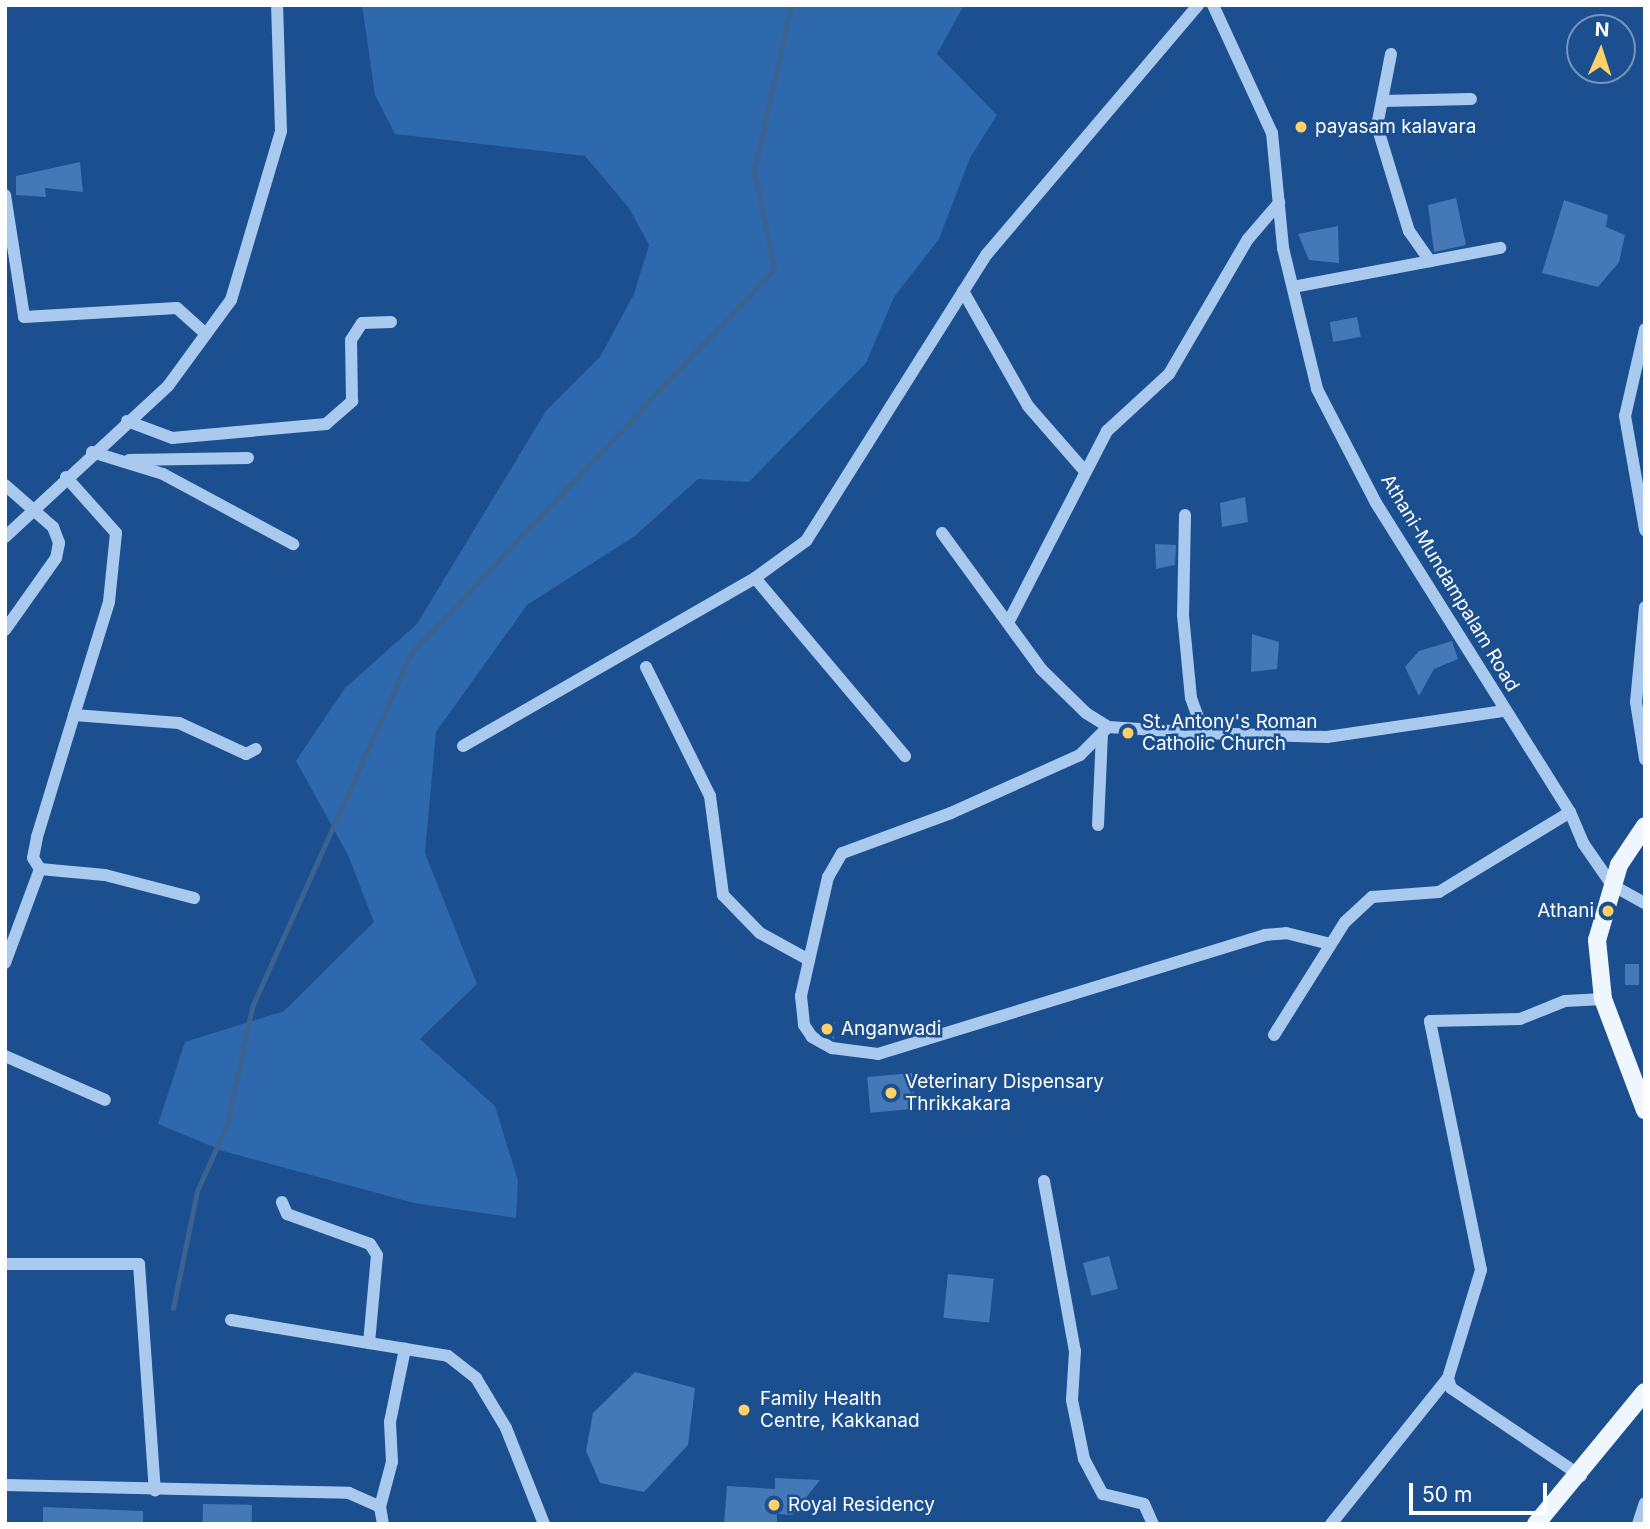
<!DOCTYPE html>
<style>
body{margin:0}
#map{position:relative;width:1650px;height:1529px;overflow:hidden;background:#1b4f8f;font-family:Inter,sans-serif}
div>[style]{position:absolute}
.green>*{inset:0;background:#2e69ad}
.stream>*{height:5px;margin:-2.5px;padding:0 2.5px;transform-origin:2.5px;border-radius:2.5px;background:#3c6290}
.building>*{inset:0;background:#4478b7;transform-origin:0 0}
.minor>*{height:12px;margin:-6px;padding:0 6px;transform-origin:6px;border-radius:6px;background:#a9c9ee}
.major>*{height:18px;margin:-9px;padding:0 9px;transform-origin:9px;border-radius:9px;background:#f0f6ff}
.dots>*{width:19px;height:19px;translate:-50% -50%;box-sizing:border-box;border:4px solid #1b4f8f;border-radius:50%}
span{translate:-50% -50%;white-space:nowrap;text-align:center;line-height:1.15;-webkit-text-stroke:5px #1b4f8f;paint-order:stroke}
.poi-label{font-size:19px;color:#fff}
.left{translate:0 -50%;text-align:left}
.right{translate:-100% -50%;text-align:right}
.street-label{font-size:19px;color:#fff}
.frame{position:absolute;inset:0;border:7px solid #fff;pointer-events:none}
.north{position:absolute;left:1566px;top:14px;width:70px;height:70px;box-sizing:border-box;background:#1b4f8f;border:2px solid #7695bc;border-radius:50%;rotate:3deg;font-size:19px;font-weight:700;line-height:28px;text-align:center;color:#fff}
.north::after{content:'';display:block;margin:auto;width:24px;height:32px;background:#ffd166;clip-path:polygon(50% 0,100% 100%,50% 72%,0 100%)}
.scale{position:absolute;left:1409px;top:1483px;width:138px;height:32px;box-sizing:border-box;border:4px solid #fff;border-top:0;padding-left:9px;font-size:21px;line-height:24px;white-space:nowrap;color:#fff;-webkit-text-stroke:5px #1b4f8f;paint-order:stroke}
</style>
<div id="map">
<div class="green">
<div style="clip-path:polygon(362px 5px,964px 5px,937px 54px,997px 115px,970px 158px,939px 239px,894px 297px,866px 363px,749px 482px,698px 479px,635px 536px,527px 605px,436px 732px,425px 853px,477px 984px,420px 1039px,495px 1106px,518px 1181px,516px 1218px,414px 1203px,223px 1151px,158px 1124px,185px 1042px,284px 1011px,374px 922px,348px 855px,296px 761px,345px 688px,417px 624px,546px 411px,600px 357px,634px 294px,649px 245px,629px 208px,585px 156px,395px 134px,375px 95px)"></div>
</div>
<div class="stream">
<div style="left:173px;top:1308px;width:119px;rotate:-78.4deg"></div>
<div style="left:197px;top:1191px;width:73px;rotate:-65.9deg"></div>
<div style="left:227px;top:1124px;width:120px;rotate:-77.9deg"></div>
<div style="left:252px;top:1007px;width:388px;rotate:-65.8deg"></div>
<div style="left:411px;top:653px;width:528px;rotate:-46.61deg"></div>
<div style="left:774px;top:269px;width:100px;rotate:-101.5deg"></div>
<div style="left:754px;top:171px;width:170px;rotate:-77.4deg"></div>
</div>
<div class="building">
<div style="clip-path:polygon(80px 162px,83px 192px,45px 188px,46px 197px,16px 195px,16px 176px)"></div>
<div style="clip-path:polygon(1456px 198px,1466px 245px,1434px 252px,1428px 205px)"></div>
<div style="clip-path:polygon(1564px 200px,1608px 215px,1606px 227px,1625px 235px,1619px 262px,1598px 287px,1542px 273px)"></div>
<div style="clip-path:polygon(1338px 226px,1339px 263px,1309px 260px,1298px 234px)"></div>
<div style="left:1357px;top:317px;width:20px;height:28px;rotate:79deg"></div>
<div style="clip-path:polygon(1245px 497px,1248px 522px,1222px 527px,1220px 503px)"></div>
<div style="clip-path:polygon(1155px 544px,1176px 545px,1175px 565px,1156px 569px)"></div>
<div style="clip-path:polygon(1252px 634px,1279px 642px,1277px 669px,1251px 672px)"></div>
<div style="clip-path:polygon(1452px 641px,1458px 659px,1434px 669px,1419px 696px,1405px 667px,1419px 651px)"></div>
<div style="left:1625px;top:964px;width:14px;height:21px"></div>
<div style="clip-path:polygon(820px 1022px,835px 1022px,834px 1039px,819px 1031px)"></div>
<div style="left:912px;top:1073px;width:36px;height:45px;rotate:85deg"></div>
<div style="left:1109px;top:1256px;width:34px;height:27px;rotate:75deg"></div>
<div style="left:948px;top:1274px;width:46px;height:44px;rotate:6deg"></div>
<div style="clip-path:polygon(635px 1372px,695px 1388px,688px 1445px,644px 1492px,600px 1483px,586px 1451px,593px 1413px)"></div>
<div style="clip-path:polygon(775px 1478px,820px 1480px,792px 1515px,777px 1514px,777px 1524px,724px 1524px,727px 1486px,775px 1489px)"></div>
<div style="left:203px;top:1504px;width:49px;height:19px;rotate:1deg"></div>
<div style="clip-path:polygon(43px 1507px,143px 1511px,143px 1524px,43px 1524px)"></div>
</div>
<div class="minor">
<div style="left:1213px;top:5px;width:141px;rotate:65.3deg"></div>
<div style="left:1272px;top:133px;width:116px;rotate:84.5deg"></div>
<div style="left:1283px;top:248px;width:145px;rotate:76.4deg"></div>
<div style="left:1317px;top:389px;width:128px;rotate:62.6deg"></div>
<div style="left:1376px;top:503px;width:365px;rotate:57.9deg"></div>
<div style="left:1570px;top:812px;width:34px;rotate:67deg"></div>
<div style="left:1583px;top:843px;width:51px;rotate:55.4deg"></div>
<div style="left:1612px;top:885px;width:38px;rotate:29deg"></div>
<div style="left:1391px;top:54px;width:73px;rotate:101deg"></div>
<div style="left:1377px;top:126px;width:110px;rotate:73.1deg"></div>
<div style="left:1409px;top:231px;width:37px;rotate:55deg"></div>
<div style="left:1382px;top:101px;width:89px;rotate:-1.3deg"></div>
<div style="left:5px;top:195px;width:123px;rotate:81.1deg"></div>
<div style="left:24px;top:317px;width:153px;rotate:-3.4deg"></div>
<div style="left:177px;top:308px;width:39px;rotate:42deg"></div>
<div style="left:1293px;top:287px;width:211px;rotate:-10.7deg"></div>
<div style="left:963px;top:291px;width:132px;rotate:60.5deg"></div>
<div style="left:1028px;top:406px;width:84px;rotate:48.9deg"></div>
<div style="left:1645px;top:329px;width:89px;rotate:102.9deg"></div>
<div style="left:1625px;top:416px;width:116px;rotate:80deg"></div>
<div style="left:127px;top:421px;width:48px;rotate:20.7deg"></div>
<div style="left:172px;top:438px;width:155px;rotate:-5.2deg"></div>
<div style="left:326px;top:424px;width:35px;rotate:-41deg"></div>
<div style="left:352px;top:401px;width:61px;rotate:-90.9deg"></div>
<div style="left:351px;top:340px;width:20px;rotate:-57deg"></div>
<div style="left:362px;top:323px;width:29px;rotate:-2deg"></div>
<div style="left:92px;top:452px;width:74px;rotate:17.2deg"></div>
<div style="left:163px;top:474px;width:148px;rotate:28.3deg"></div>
<div style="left:129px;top:460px;width:119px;rotate:-1deg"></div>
<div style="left:66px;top:477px;width:75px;rotate:48.2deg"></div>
<div style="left:116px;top:533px;width:69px;rotate:95.8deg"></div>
<div style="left:109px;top:602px;width:118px;rotate:107.2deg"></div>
<div style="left:5px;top:485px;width:64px;rotate:41.2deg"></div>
<div style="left:53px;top:527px;width:17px;rotate:69deg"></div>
<div style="left:59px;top:543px;width:15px;rotate:101deg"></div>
<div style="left:56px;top:558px;width:88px;rotate:125.3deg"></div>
<div style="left:1185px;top:515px;width:100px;rotate:91.1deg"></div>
<div style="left:1183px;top:615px;width:83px;rotate:84.5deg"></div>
<div style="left:1191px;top:698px;width:37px;rotate:70deg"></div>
<div style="left:1204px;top:733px;width:123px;rotate:1.9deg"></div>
<div style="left:1327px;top:737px;width:179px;rotate:-8.4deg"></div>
<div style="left:942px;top:533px;width:168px;rotate:53.9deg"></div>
<div style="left:1041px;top:669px;width:63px;rotate:44.4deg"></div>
<div style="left:1086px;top:713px;width:26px;rotate:32deg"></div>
<div style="left:1108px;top:727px;width:96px;rotate:3.6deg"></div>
<div style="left:5px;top:537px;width:222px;rotate:-42.8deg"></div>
<div style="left:168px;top:386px;width:107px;rotate:-53.8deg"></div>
<div style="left:231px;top:300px;width:176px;rotate:-73.5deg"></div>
<div style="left:281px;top:131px;width:126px;rotate:-91.8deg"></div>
<div style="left:755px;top:578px;width:233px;rotate:49.9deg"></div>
<div style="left:1645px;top:607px;width:95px;rotate:95.4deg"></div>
<div style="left:1636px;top:702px;width:58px;rotate:81deg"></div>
<div style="left:1010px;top:619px;width:212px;rotate:-62.7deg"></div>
<div style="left:1107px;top:431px;width:84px;rotate:-42.6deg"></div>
<div style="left:1169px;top:374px;width:156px;rotate:-59.7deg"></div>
<div style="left:1248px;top:239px;width:48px;rotate:-49.3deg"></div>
<div style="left:646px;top:667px;width:144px;rotate:63.6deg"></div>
<div style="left:710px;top:796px;width:100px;rotate:82.5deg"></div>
<div style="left:723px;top:895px;width:53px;rotate:45.8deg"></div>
<div style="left:760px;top:933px;width:56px;rotate:28.9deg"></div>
<div style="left:1108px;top:727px;width:40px;rotate:135deg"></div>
<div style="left:1080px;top:755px;width:141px;rotate:155.8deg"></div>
<div style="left:951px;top:813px;width:116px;rotate:159.8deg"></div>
<div style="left:842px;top:853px;width:28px;rotate:120deg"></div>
<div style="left:828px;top:877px;width:122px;rotate:102.8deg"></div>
<div style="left:801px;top:996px;width:29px;rotate:84deg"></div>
<div style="left:804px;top:1025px;width:14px;rotate:56deg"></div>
<div style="left:812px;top:1037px;width:23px;rotate:29deg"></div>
<div style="left:832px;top:1048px;width:46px;rotate:7.4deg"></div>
<div style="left:878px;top:1054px;width:405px;rotate:-17.1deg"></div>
<div style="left:1265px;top:935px;width:21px;rotate:-5deg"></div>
<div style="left:1286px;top:933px;width:45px;rotate:14deg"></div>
<div style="left:463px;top:746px;width:337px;rotate:-29.9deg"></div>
<div style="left:755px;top:578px;width:63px;rotate:-36deg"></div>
<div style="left:806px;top:541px;width:339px;rotate:-57.8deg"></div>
<div style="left:987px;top:254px;width:326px;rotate:-49.7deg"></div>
<div style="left:1098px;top:825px;width:90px;rotate:-87.5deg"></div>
<div style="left:40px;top:869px;width:65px;rotate:5.3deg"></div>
<div style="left:105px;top:875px;width:92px;rotate:14.5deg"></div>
<div style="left:5px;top:963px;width:100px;rotate:-69.6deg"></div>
<div style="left:40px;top:869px;width:13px;rotate:-122deg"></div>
<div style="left:33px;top:858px;width:21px;rotate:-79deg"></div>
<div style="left:37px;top:837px;width:127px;rotate:-73.1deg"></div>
<div style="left:74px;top:715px;width:105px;rotate:4.4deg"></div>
<div style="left:179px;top:723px;width:74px;rotate:24.8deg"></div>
<div style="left:246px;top:754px;width:11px;rotate:-27deg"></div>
<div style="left:1274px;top:1035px;width:133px;rotate:-57.9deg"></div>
<div style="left:1345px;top:922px;width:37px;rotate:-43deg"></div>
<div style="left:1372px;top:897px;width:67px;rotate:-4.3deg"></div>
<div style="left:1439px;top:892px;width:153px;rotate:-31.4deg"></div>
<div style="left:5px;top:1056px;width:109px;rotate:23.7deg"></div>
<div style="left:1044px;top:1181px;width:173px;rotate:79.7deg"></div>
<div style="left:1075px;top:1351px;width:49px;rotate:93.5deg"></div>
<div style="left:1072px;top:1400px;width:60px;rotate:78.5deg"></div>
<div style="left:1084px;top:1459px;width:40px;rotate:62deg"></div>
<div style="left:1103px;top:1494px;width:42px;rotate:13.7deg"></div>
<div style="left:1144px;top:1504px;width:22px;rotate:66deg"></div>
<div style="left:5px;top:1264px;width:134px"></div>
<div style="left:139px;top:1264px;width:227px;rotate:86deg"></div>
<div style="left:231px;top:1320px;width:140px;rotate:9.5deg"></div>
<div style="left:369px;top:1343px;width:88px;rotate:-84.8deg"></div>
<div style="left:377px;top:1255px;width:13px;rotate:-122deg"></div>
<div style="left:370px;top:1244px;width:88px;rotate:-160.1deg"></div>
<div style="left:287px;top:1214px;width:13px;rotate:-113deg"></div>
<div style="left:369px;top:1343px;width:80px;rotate:9.3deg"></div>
<div style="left:448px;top:1356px;width:36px;rotate:38deg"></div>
<div style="left:476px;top:1378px;width:58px;rotate:59deg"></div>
<div style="left:506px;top:1428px;width:103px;rotate:68.4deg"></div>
<div style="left:1581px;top:1476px;width:157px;rotate:-145.9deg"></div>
<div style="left:1451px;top:1388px;width:10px;rotate:-107deg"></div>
<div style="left:1448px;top:1378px;width:113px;rotate:-73deg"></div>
<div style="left:1481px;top:1270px;width:254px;rotate:-101.6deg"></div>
<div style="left:1430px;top:1021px;width:90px;rotate:-1.3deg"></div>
<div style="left:1520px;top:1019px;width:48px;rotate:-21.8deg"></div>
<div style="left:1565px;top:1001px;width:38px;rotate:-3deg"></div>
<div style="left:5px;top:1485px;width:344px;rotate:1.3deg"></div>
<div style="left:349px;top:1493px;width:34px;rotate:24deg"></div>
<div style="left:380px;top:1507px;width:17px;rotate:80deg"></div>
<div style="left:380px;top:1507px;width:47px;rotate:-75.1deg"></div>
<div style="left:392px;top:1462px;width:40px;rotate:-92.9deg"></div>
<div style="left:390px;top:1422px;width:75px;rotate:-78.4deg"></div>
<div style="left:1331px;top:1524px;width:187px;rotate:-51.3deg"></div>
<div style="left:1638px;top:1524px;width:22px;rotate:-72deg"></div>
</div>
<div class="major">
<div style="left:1645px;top:826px;width:47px;rotate:123.7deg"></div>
<div style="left:1619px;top:865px;width:78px;rotate:106.3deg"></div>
<div style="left:1597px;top:940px;width:59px;rotate:84.2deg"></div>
<div style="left:1603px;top:999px;width:119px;rotate:69.3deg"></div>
<div style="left:1536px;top:1524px;width:171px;rotate:-50.5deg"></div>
</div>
<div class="dots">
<div style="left:1301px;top:127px;background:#ffd166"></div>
<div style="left:1128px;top:733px;background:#ffd166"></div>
<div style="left:1608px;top:911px;background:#ffd166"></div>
<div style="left:827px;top:1029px;background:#ffd166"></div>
<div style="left:891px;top:1093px;background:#ffd166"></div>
<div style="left:744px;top:1410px;background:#ffd166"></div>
<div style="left:774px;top:1505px;background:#ffd166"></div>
</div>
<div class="poi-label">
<span class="left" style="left:1315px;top:127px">payasam kalavara</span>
<span class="left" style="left:1142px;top:733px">St. Antony's Roman<br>Catholic Church</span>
<span class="right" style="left:1594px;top:911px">Athani</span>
<span class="left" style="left:841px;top:1029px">Anganwadi</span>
<span class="left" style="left:905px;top:1093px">Veterinary Dispensary<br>Thrikkakara</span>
<span class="left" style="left:760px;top:1410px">Family Health<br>Centre, Kakkanad</span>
<span class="left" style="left:788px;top:1505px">Royal Residency</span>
</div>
<div class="street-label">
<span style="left:1450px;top:583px;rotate:59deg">Athani-Mundampalam Road</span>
</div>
<div class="frame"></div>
<div class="north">N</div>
<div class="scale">50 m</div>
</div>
